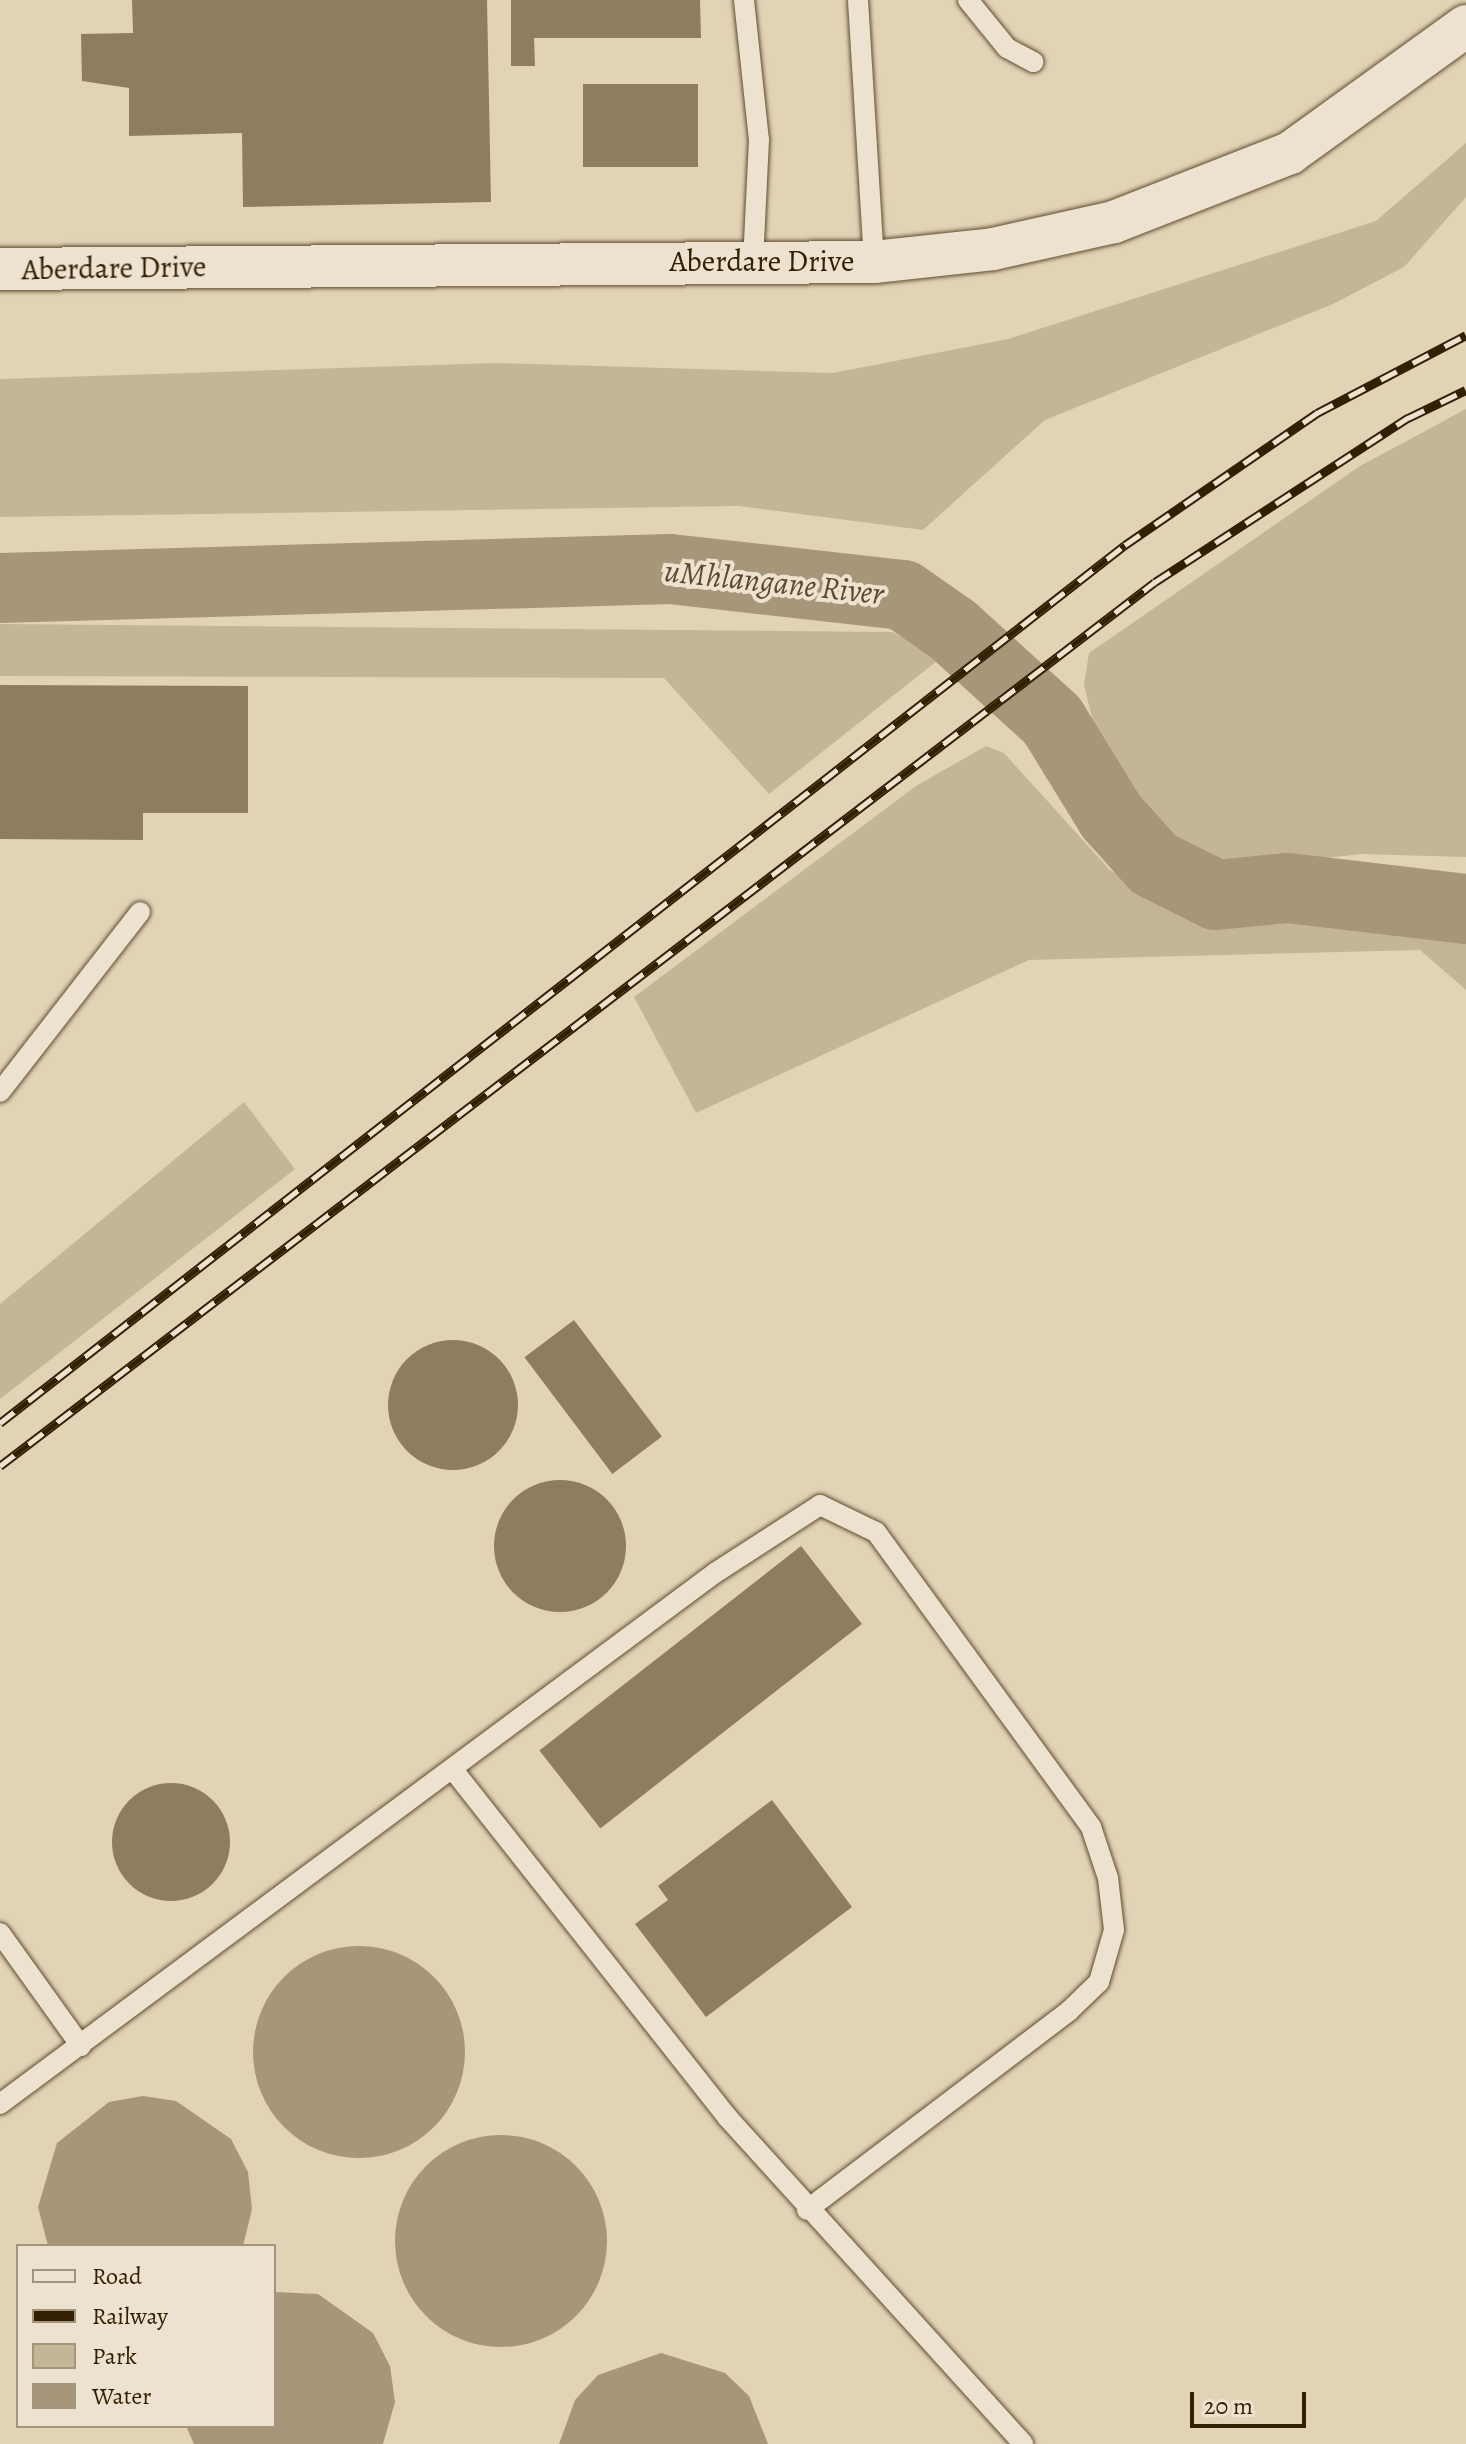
<!DOCTYPE html>
<style>
body{margin:0}
#map{position:relative;width:1466px;height:2444px;overflow:hidden;background:#e3d3b6;font-family:Alegreya,serif}
div>[style]{position:absolute}
.green>*{inset:0;background:#c5b597}
.water>*{inset:0;background:#a79679}
.round{border-radius:50%}
.river>*{height:70px;margin:-35px;padding:0 35px;transform-origin:35px;border-radius:35px;background:#a79679}
.building>*{inset:0;background:#8f7d60;transform-origin:0 0}
.roads{filter:drop-shadow(0 0 2px #5f4d2f) drop-shadow(0 0 2px #5f4d2f)}
.service>*{height:20px;margin:-10px;padding:0 10px;transform-origin:10px;border-radius:10px;background:#ede2d0}
.minor>*{height:42px;margin:-21px;padding:0 21px;transform-origin:21px;border-radius:21px;background:#ede2d0}
.rail>*{height:9px;margin-top:-4.5px;transform-origin:0;background:repeating-linear-gradient(90deg,#ede2d0 0 18px,#332002 0 36px);box-sizing:border-box;border-block:2px solid #332002}
span{translate:-50% -50%;white-space:nowrap;text-align:center;line-height:1.15;-webkit-text-stroke:8px #ede2d0;paint-order:stroke}
.street-label{font-size:30px;color:#332002}
.water-label{font-size:32px;color:#5c492c;font-style:italic}
.legend{position:absolute;left:16px;top:2244px;width:260px;height:184px;box-sizing:border-box;background:#ede2d0;border:2px solid #a3947e;margin:0;padding:10px 14px;list-style:none;font-size:24px;color:#332002}
.legend li{display:flex;align-items:center;gap:16px;height:40px}
.legend b{width:40px;border:2px solid #a3947e}
.scale{position:absolute;left:1190px;top:2392px;width:116px;height:36px;box-sizing:border-box;border:4px solid #332002;border-top:0;padding-left:10px;font-size:24px;line-height:28px;white-space:nowrap;color:#332002;-webkit-text-stroke:6px #ede2d0;paint-order:stroke}
</style>
<div id="map">
<div class="green">
<div style="clip-path:polygon(1466px 143px,1466px 197px,1404px 267px,1333px 304px,1045px 420px,923px 530px,738px 506px,0 517px,0 379px,496px 363px,833px 373px,1008px 339px,1376px 221px)"></div>
<div style="clip-path:polygon(1466px 409px,1466px 857px,1361px 854px,1239px 868px,1210px 864px,1163px 832px,1102px 758px,1084px 685px,1089px 653px,1360px 466px)"></div>
<div style="clip-path:polygon(0 624px,892px 632px,942px 657px,769px 794px,664px 678px,0 676px)"></div>
<div style="clip-path:polygon(986px 746px,1004px 753px,1109px 869px,1183px 917px,1250px 927px,1373px 905px,1466px 914px,1466px 990px,1420px 950px,1029px 960px,696px 1113px,634px 997px,916px 786px)"></div>
<div style="clip-path:polygon(244px 1102px,295px 1169px,0 1399px,0 1304px)"></div>
</div>
<div class="water">
<div class="round" style="left:253px;top:1946px;width:212px;height:212px"></div>
<div style="clip-path:polygon(143px 2096px,176px 2101px,231px 2139px,248px 2172px,252px 2209px,243px 2246px,48px 2246px,38px 2207px,57px 2143px,109px 2102px)"></div>
<div class="round" style="left:395px;top:2135px;width:212px;height:212px"></div>
<div style="clip-path:polygon(274px 2292px,318px 2294px,373px 2333px,390px 2366px,395px 2402px,383px 2444px,194px 2444px,186px 2426px,274px 2426px)"></div>
<div style="clip-path:polygon(661px 2353px,725px 2373px,749px 2396px,768px 2444px,559px 2444px,575px 2400px,598px 2375px)"></div>
</div>
<div class="river">
<div style="left:0;top:588px;width:670px;rotate:-1.62deg"></div>
<div style="left:670px;top:569px;width:234px;rotate:6.4deg"></div>
<div style="left:903px;top:595px;width:61px;rotate:35deg"></div>
<div style="left:953px;top:630px;width:134px;rotate:42.3deg"></div>
<div style="left:1052px;top:720px;width:113px;rotate:58.4deg"></div>
<div style="left:1111px;top:816px;width:64px;rotate:48.1deg"></div>
<div style="left:1154px;top:864px;width:69px;rotate:26.6deg"></div>
<div style="left:1216px;top:895px;width:72px;rotate:-5.6deg"></div>
<div style="left:1288px;top:888px;width:179px;rotate:6.7deg"></div>
</div>
<div class="building">
<div style="clip-path:polygon(132px 0,487px 0,491px 202px,243px 207px,242px 133px,129px 136px,129px 88px,82px 81px,81px 34px,133px 33px)"></div>
<div style="clip-path:polygon(511px 0,700px 0,701px 38px,534px 38px,535px 66px,511px 66px)"></div>
<div style="left:583px;top:84px;width:115px;height:83px"></div>
<div style="clip-path:polygon(0 685px,248px 686px,248px 813px,143px 813px,143px 840px,0 839px)"></div>
<div style="left:574px;top:1320px;width:146px;height:62px;rotate:53deg"></div>
<div class="round" style="left:388px;top:1340px;width:130px;height:130px"></div>
<div class="round" style="left:494px;top:1480px;width:132px;height:132px"></div>
<div style="left:801px;top:1546px;width:99px;height:332px;rotate:52deg"></div>
<div class="round" style="left:112px;top:1783px;width:118px;height:118px"></div>
<div style="clip-path:polygon(772px 1800px,852px 1907px,706px 2017px,635px 1924px,668px 1900px,658px 1886px)"></div>
</div>
<div class="roads">
<div class="service">
<div style="left:744px;top:0;width:141px;rotate:83.9deg"></div>
<div style="left:759px;top:140px;width:121px;rotate:92.8deg"></div>
<div style="left:858px;top:0;width:262px;rotate:86.5deg"></div>
<div style="left:968px;top:0;width:62px;rotate:50.9deg"></div>
<div style="left:1007px;top:48px;width:30px;rotate:28deg"></div>
<div style="left:0;top:1092px;width:228px;rotate:-52.1deg"></div>
<div style="left:454px;top:1771px;width:441px;rotate:51.7deg"></div>
<div style="left:727px;top:2117px;width:441px;rotate:47.8deg"></div>
<div style="left:0;top:1933px;width:139px;rotate:54.4deg"></div>
<div style="left:0;top:2104px;width:891px;rotate:-36.6deg"></div>
<div style="left:715px;top:1573px;width:125px;rotate:-32.9deg"></div>
<div style="left:820px;top:1505px;width:62px;rotate:25.7deg"></div>
<div style="left:876px;top:1532px;width:365px;rotate:53.9deg"></div>
<div style="left:1091px;top:1827px;width:54px;rotate:71.6deg"></div>
<div style="left:1108px;top:1878px;width:52px;rotate:83.4deg"></div>
<div style="left:1114px;top:1930px;width:54px;rotate:106.1deg"></div>
<div style="left:1099px;top:1982px;width:42px;rotate:136deg"></div>
<div style="left:1069px;top:2011px;width:329px;rotate:142.8deg"></div>
</div>
<div class="minor">
<div style="left:0;top:269px;width:874px;rotate:-0.46deg"></div>
<div style="left:874px;top:262px;width:120px;rotate:-6.2deg"></div>
<div style="left:993px;top:249px;width:124px;rotate:-12.6deg"></div>
<div style="left:1114px;top:222px;width:189px;rotate:-21.4deg"></div>
<div style="left:1290px;top:153px;width:217px;rotate:-35.8deg"></div>
</div>
</div>
<div class="rail">
<div style="left:0;top:1423px;width:1427px;rotate:-37.97deg"></div>
<div style="left:1125px;top:545px;width:233px;rotate:-34.5deg"></div>
<div style="left:1317px;top:413px;width:168px;rotate:-27.6deg"></div>
<div style="left:0;top:1466px;width:1454px;rotate:-37.43deg"></div>
<div style="left:1155px;top:582px;width:302px;rotate:-33deg"></div>
<div style="left:1408px;top:418px;width:64px;rotate:-25.8deg"></div>
</div>
<div class="street-label">
<span style="left:762px;top:261px">Aberdare Drive</span>
<span style="left:114px;top:268px;rotate:-1deg">Aberdare Drive</span>
</div>
<div class="water-label">
<span style="left:774px;top:582px;rotate:6deg">uMhlangane River</span>
</div>
<ul class="legend">
<li><b style="height:10px;background:#ede2d0"></b>Road</li>
<li><b style="height:10px;background:#332002"></b>Railway</li>
<li><b style="height:22px;background:#c5b597"></b>Park</li>
<li><b style="height:22px;background:#a79679"></b>Water</li>
</ul>
<div class="scale">20 m</div>
</div>
